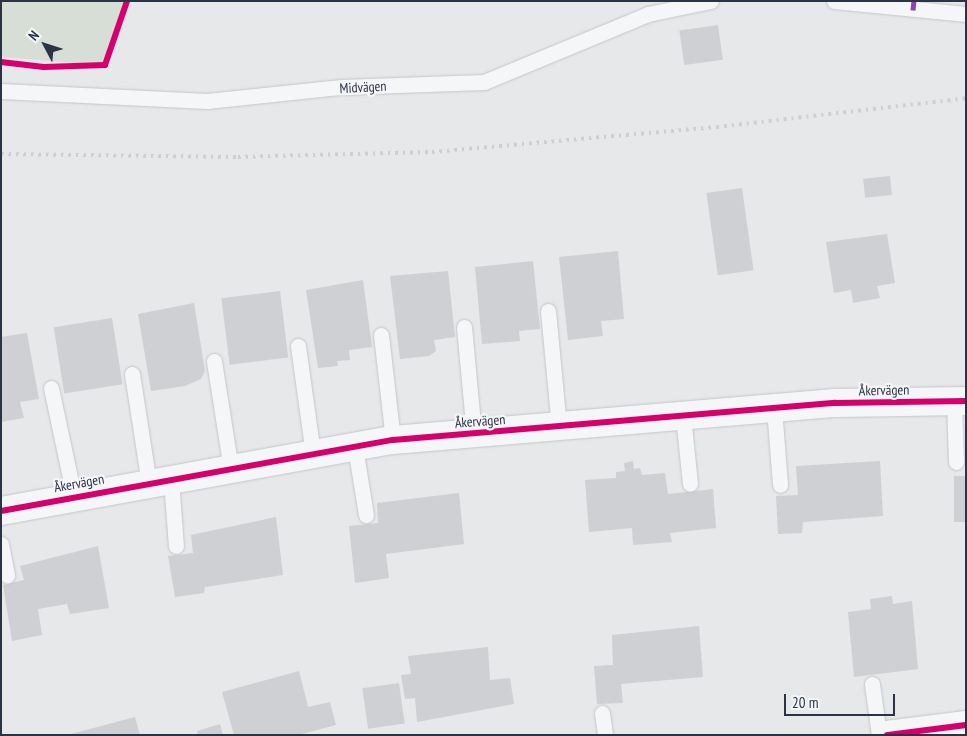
<!DOCTYPE html>
<meta charset="utf-8">
<style>
body{margin:0}
#map{position:relative;width:967px;height:736px;overflow:hidden;background:#e6e8ea;font-family:"PT Sans Narrow",sans-serif}
div>[style]{position:absolute}
.green>*{inset:0;background:#d6ded6}
.building>*{inset:0;background:#ced0d3;transform-origin:0 0}
.roads{filter:drop-shadow(0 0 1px #c4c6c8) drop-shadow(0 0 1px #c4c6c8)}
.service>*{height:15px;margin:-7.5px;padding:0 7.5px;transform-origin:7.5px;border-radius:7.5px;background:#f5f6f7}
.minor>*{height:28px;margin:-14px;padding:0 14px;transform-origin:14px;border-radius:14px;background:#f5f6f7}
.rail>*{height:4px;margin-top:-2px;transform-origin:0;background:repeating-linear-gradient(90deg,#cecfd2 0 2.5px,transparent 0 7.5px)}
.quiet>*{height:5px;margin-top:-2.5px;transform-origin:0;background:repeating-linear-gradient(90deg,#8e44ad 0 10px,transparent 0 15px)}
.cycleway>*{height:6px;margin:-3px;padding:0 3px;transform-origin:3px;border-radius:3px;background:#d6006c}
span{translate:-50% -50%;white-space:nowrap;text-align:center;line-height:1.15;-webkit-text-stroke:4.5px #f4f6f9;paint-order:stroke}
.street-label{font-size:14px;color:#2b3445}
.frame{position:absolute;inset:0;border:2px solid #2b3445;pointer-events:none}
.north{position:absolute;left:20px;top:20px;width:50px;height:50px;-webkit-text-stroke:4px #f4f6f9;paint-order:stroke;rotate:310deg;font-size:14px;font-weight:700;line-height:20px;text-align:center;color:#2b3445}
.north::after{content:'';display:block;margin:auto;width:18px;height:22px;background:#2b3445;clip-path:polygon(50% 0,100% 100%,50% 72%,0 100%)}
.scale{position:absolute;left:784px;top:694px;width:111px;height:22px;box-sizing:border-box;border:2px solid #2b3445;border-top:0;padding-left:6px;font-size:15px;line-height:18px;white-space:nowrap;color:#2b3445;-webkit-text-stroke:4px #f4f6f9;paint-order:stroke}
</style>
<div id="map">
<div class="green">
<div style="clip-path:polygon(1px 1px,127px 1px,105px 65px,1px 57px)"></div>
</div>
<div class="building">
<div style="left:718px;top:25px;width:35px;height:39px;rotate:82deg"></div>
<div style="left:890px;top:176px;width:19px;height:27px;rotate:84deg"></div>
<div style="left:742px;top:188px;width:83px;height:36px;rotate:82deg"></div>
<div style="clip-path:polygon(887px 234px,895px 283px,877px 286px,880px 298px,853px 303px,851px 290px,834px 293px,826px 242px)"></div>
<div style="clip-path:polygon(618px 251px,624px 319px,601px 321px,603px 336px,568px 340px,559px 257px)"></div>
<div style="clip-path:polygon(533px 261px,540px 329px,519px 331px,520px 341px,482px 344px,475px 267px)"></div>
<div style="clip-path:polygon(448px 271px,455px 337px,434px 340px,436px 351px,429px 356px,400px 359px,390px 276px)"></div>
<div style="clip-path:polygon(363px 280px,372px 347px,349px 350px,350px 360px,337px 361px,338px 366px,318px 368px,306px 290px)"></div>
<div style="left:280px;top:291px;width:67px;height:59px;rotate:83deg"></div>
<div style="clip-path:polygon(194px 303px,205px 371px,201px 379px,185px 386px,151px 391px,138px 314px)"></div>
<div style="left:112px;top:318px;width:67px;height:59px;rotate:81deg"></div>
<div style="clip-path:polygon(27px 333px,39px 399px,20px 402px,24px 418px,1px 422px,1px 337px)"></div>
<div style="clip-path:polygon(633px 461px,634px 469px,640px 468px,642px 475px,665px 473px,668px 494px,713px 489px,716px 528px,670px 533px,672px 542px,633px 545px,632px 528px,589px 532px,585px 480px,616px 478px,616px 472px,625px 471px,624px 463px)"></div>
<div style="clip-path:polygon(880px 461px,883px 516px,803px 522px,802px 533px,778px 534px,776px 496px,798px 495px,796px 466px)"></div>
<div style="left:954px;top:476px;width:12px;height:46px"></div>
<div style="clip-path:polygon(459px 493px,464px 544px,386px 554px,389px 578px,355px 583px,349px 526px,378px 523px,377px 503px)"></div>
<div style="clip-path:polygon(276px 517px,283px 575px,205px 587px,204px 593px,175px 597px,168px 556px,193px 553px,191px 535px)"></div>
<div style="clip-path:polygon(98px 546px,109px 608px,70px 614px,67px 604px,38px 609px,42px 635px,12px 641px,3px 585px,24px 580px,20px 566px)"></div>
<div style="clip-path:polygon(892px 596px,893px 604px,912px 601px,918px 669px,854px 677px,848px 612px,871px 609px,870px 599px)"></div>
<div style="clip-path:polygon(699px 626px,703px 677px,621px 684px,623px 703px,597px 704px,594px 666px,613px 665px,612px 635px)"></div>
<div style="clip-path:polygon(488px 647px,490px 680px,510px 678px,514px 704px,417px 722px,415px 698px,405px 699px,401px 675px,411px 674px,408px 656px)"></div>
<div style="clip-path:polygon(299px 671px,308px 707px,330px 702px,336px 725px,298px 735px,234px 735px,222px 692px)"></div>
<div style="left:399px;top:683px;width:41px;height:37px;rotate:82deg"></div>
<div style="clip-path:polygon(135px 717px,140px 735px,71px 735px,71px 734px)"></div>
<div style="clip-path:polygon(220px 724px,223px 735px,198px 735px,197px 731px)"></div>
</div>
<div class="roads">
<div class="service">
<div style="left:834px;top:1px;width:133px;rotate:5.6deg"></div>
<div style="left:1px;top:91px;width:206px;rotate:2.8deg"></div>
<div style="left:207px;top:101px;width:135px;rotate:-6deg"></div>
<div style="left:341px;top:87px;width:143px;rotate:-2deg"></div>
<div style="left:484px;top:82px;width:178px;rotate:-22.5deg"></div>
<div style="left:648px;top:14px;width:64px;rotate:-11.7deg"></div>
<div style="left:548px;top:311px;width:117px;rotate:84.6deg"></div>
<div style="left:464px;top:327px;width:107px;rotate:84.7deg"></div>
<div style="left:381px;top:335px;width:106px;rotate:83.5deg"></div>
<div style="left:298px;top:346px;width:109px;rotate:82.1deg"></div>
<div style="left:214px;top:361px;width:109px;rotate:81.1deg"></div>
<div style="left:132px;top:374px;width:111px;rotate:81.2deg"></div>
<div style="left:51px;top:388px;width:110px;rotate:78deg"></div>
<div style="left:954px;top:401px;width:61px;rotate:88.1deg"></div>
<div style="left:774px;top:408px;width:77px;rotate:85.5deg"></div>
<div style="left:683px;top:416px;width:68px;rotate:84.1deg"></div>
<div style="left:355px;top:447px;width:69px;rotate:80.8deg"></div>
<div style="left:171px;top:480px;width:66px;rotate:85.7deg"></div>
<div style="left:1px;top:544px;width:32px;rotate:79deg"></div>
<div style="left:872px;top:684px;width:51px;rotate:82.2deg"></div>
<div style="left:602px;top:713px;width:22px;rotate:82deg"></div>
</div>
<div class="minor">
<div style="left:1px;top:511px;width:398px;rotate:-10.3deg"></div>
<div style="left:393px;top:440px;width:444px;rotate:-4.8deg"></div>
<div style="left:835px;top:403px;width:131px;rotate:-0.9deg"></div>
<div style="left:887px;top:735px;width:80px;rotate:-7.2deg"></div>
</div>
</div>
<div class="rail">
<div style="left:1px;top:154px;width:237px;rotate:0.7deg"></div>
<div style="left:238px;top:157px;width:194px;rotate:-1.5deg"></div>
<div style="left:432px;top:152px;width:286px;rotate:-5deg"></div>
<div style="left:717px;top:127px;width:251px;rotate:-6.6deg"></div>
</div>
<div class="quiet">
<div style="left:913px;top:10px;width:9px;rotate:-84deg"></div>
</div>
<div class="cycleway">
<div style="left:1px;top:62px;width:43px;rotate:6.6deg"></div>
<div style="left:44px;top:67px;width:61px;rotate:-1.9deg"></div>
<div style="left:105px;top:65px;width:68px;rotate:-71deg"></div>
<div style="left:1px;top:511px;width:398px;rotate:-10.3deg"></div>
<div style="left:393px;top:440px;width:444px;rotate:-4.8deg"></div>
<div style="left:835px;top:403px;width:131px;rotate:-0.9deg"></div>
<div style="left:887px;top:735px;width:80px;rotate:-7.2deg"></div>
</div>
<div class="street-label">
<span style="left:363px;top:87px;rotate:-3deg">Midvägen</span>
<span style="left:884px;top:390px;rotate:-1deg">Åkervägen</span>
<span style="left:480px;top:421px;rotate:-4deg">Åkervägen</span>
<span style="left:79px;top:483px;rotate:-10deg">Åkervägen</span>
</div>
<div class="frame"></div>
<div class="north">N</div>
<div class="scale">20 m</div>
</div>
